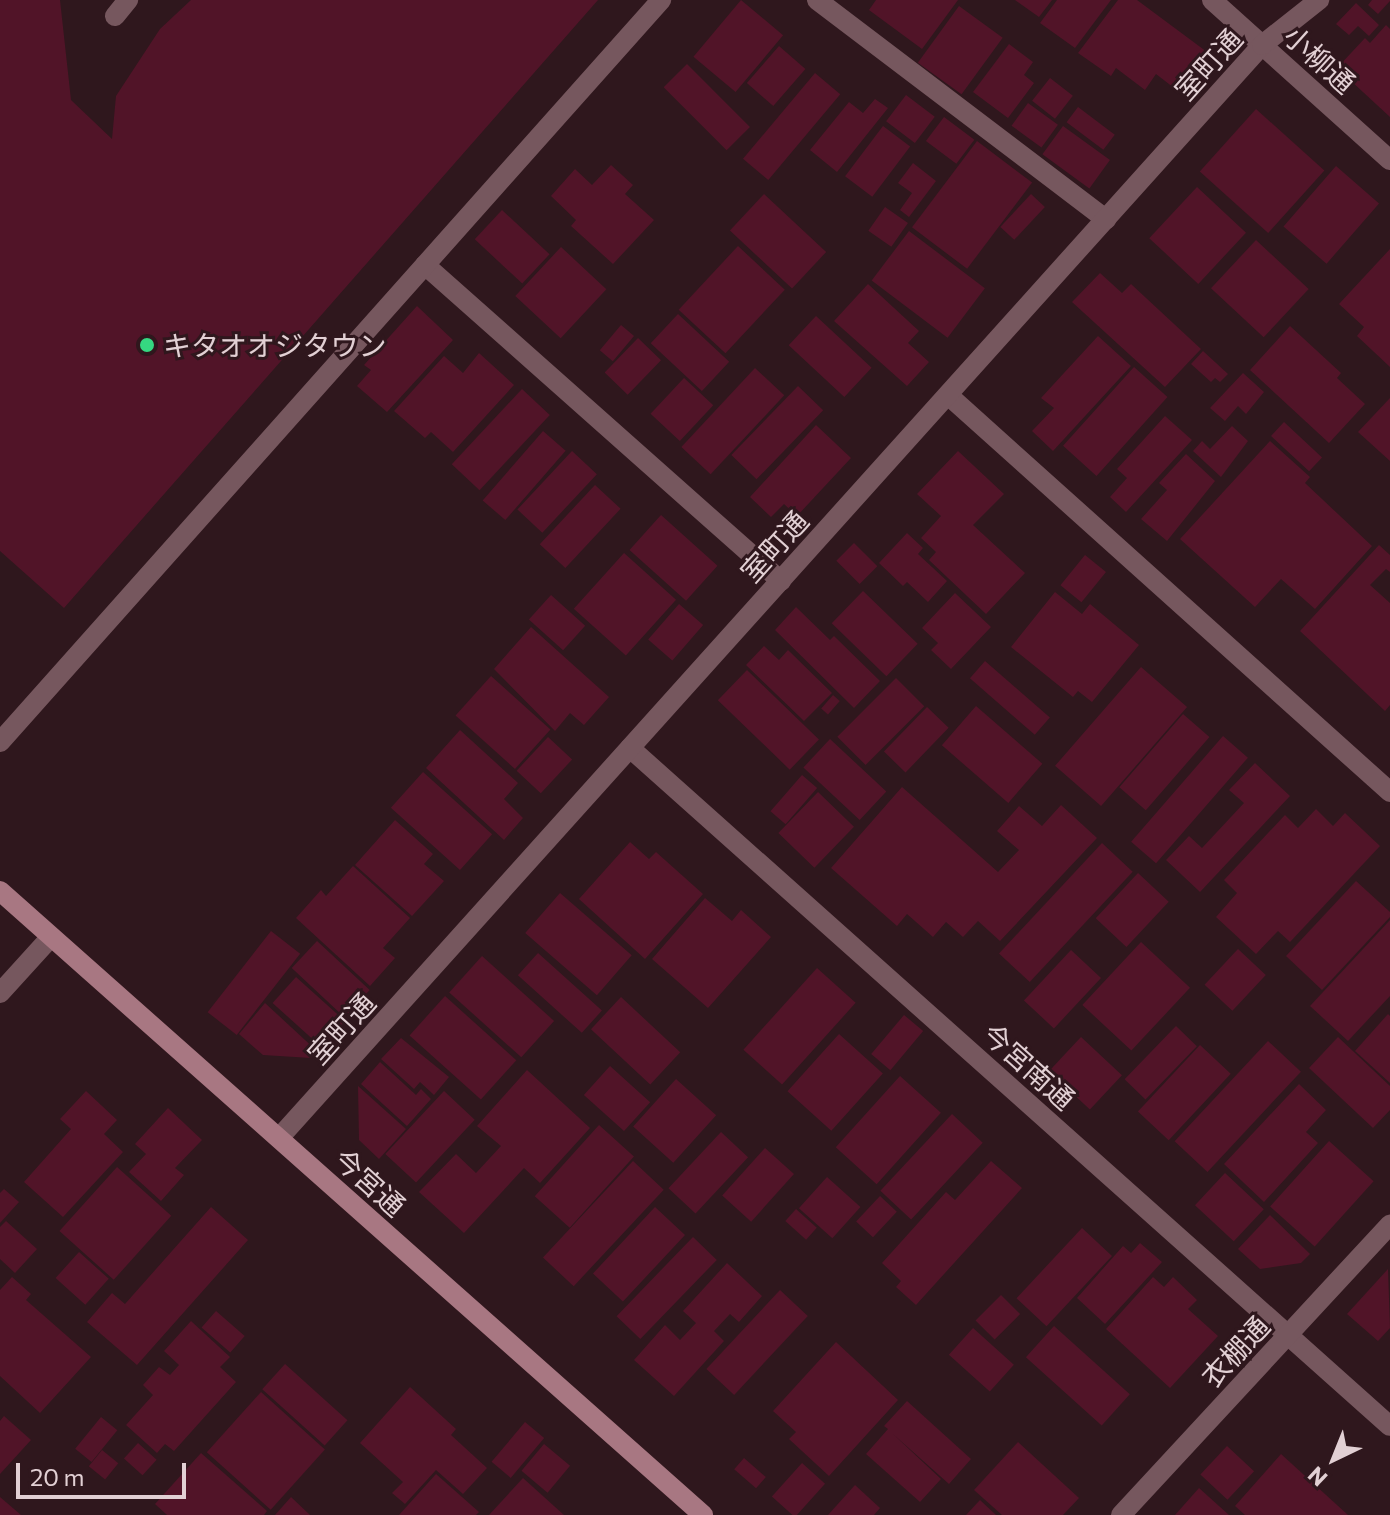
<!DOCTYPE html>
<meta charset="utf-8">
<style>
body{margin:0}
#map{position:relative;width:1390px;height:1515px;overflow:hidden;background:#2f171d;font-family:Commissioner,"Noto Sans JP",sans-serif}
div>[style]{position:absolute}
.building>*{inset:0;background:#511428;transform-origin:0 0}
.lane>*{height:20px;margin:-10px;padding:0 10px;transform-origin:10px;border-radius:10px;background:#76575e}
.street>*{height:20px;margin:-10px;padding:0 10px;transform-origin:10px;border-radius:10px;background:#76575e}
.secondary>*{height:20px;margin:-10px;padding:0 10px;transform-origin:10px;border-radius:10px;background:#a87782}
.dots>*{width:22px;height:22px;translate:-50% -50%;box-sizing:border-box;border:4px solid #2f171d;border-radius:50%}
span{translate:-50% -50%;white-space:nowrap;text-align:center;line-height:1.15;-webkit-text-stroke:6px #2f171d;paint-order:stroke}
.street-label{font-size:28px;color:#e2d0d4}
.poi-label{font-size:28px;color:#e2d0d4}
.left{translate:0 -50%;text-align:left}
.north{position:absolute;left:1294px;top:1419px;width:80px;height:80px;-webkit-text-stroke:6px #2f171d;paint-order:stroke;rotate:223deg;font-size:22px;font-weight:700;line-height:32px;text-align:center;color:#e2d0d4}
.north::after{content:'';display:block;margin:auto;width:28px;height:36px;background:#e2d0d4;clip-path:polygon(50% 0,100% 100%,50% 72%,0 100%)}
.scale{position:absolute;left:16px;top:1463px;width:170px;height:36px;box-sizing:border-box;border:4px solid #e2d0d4;border-top:0;padding-left:10px;font-size:24px;line-height:28px;white-space:nowrap;color:#e2d0d4;-webkit-text-stroke:6px #2f171d;paint-order:stroke}
</style>
<div id="map">
<div class="building">
<div style="clip-path:polygon(0 0,60px 0,71px 100px,112px 139px,116px 96px,160px 29px,191px 0,598px 0,64px 608px,0 551px)"></div>
<div style="left:741px;top:0;width:55px;height:74px;rotate:40deg"></div>
<div style="clip-path:polygon(876px 0,958px 0,922px 49px,869px 10px)"></div>
<div style="clip-path:polygon(1015px 0,1052px 0,1039px 17px)"></div>
<div style="clip-path:polygon(1057px 0,1111px 0,1075px 48px,1040px 23px)"></div>
<div style="clip-path:polygon(1118px 0,1137px 0,1207px 52px,1178px 91px,1156px 74px,1145px 90px,1116px 68px,1111px 76px,1078px 53px)"></div>
<div style="clip-path:polygon(1372px 0,1390px 0,1390px 1px,1378px 14px,1368px 5px)"></div>
<div style="clip-path:polygon(1356px 3px,1379px 25px,1369px 36px,1358px 26px,1349px 35px,1336px 24px)"></div>
<div style="left:959px;top:6px;width:54px;height:70px;rotate:36deg"></div>
<div style="clip-path:polygon(1386px 25px,1390px 29px,1390px 117px,1337px 68px,1365px 38px,1370px 43px)"></div>
<div style="clip-path:polygon(1009px 44px,1033px 62px,1024px 75px,1034px 83px,1008px 118px,973px 92px)"></div>
<div style="left:779px;top:46px;width:35px;height:49px;rotate:41deg"></div>
<div style="left:687px;top:64px;width:89px;height:33px;rotate:45deg"></div>
<div style="left:815px;top:73px;width:33px;height:112px;rotate:40deg"></div>
<div style="left:1050px;top:78px;width:29px;height:29px;rotate:38deg"></div>
<div style="left:906px;top:95px;width:36px;height:33px;rotate:37deg"></div>
<div style="clip-path:polygon(875px 99px,888px 108px,837px 172px,810px 150px,849px 102px,863px 113px)"></div>
<div style="left:1028px;top:103px;width:37px;height:28px;rotate:36deg"></div>
<div style="left:1078px;top:107px;width:46px;height:19px;rotate:37deg"></div>
<div style="left:1256px;top:109px;width:92px;height:84px;rotate:42deg"></div>
<div style="left:944px;top:117px;width:38px;height:30px;rotate:37deg"></div>
<div style="left:883px;top:126px;width:34px;height:63px;rotate:37deg"></div>
<div style="left:1063px;top:126px;width:58px;height:35px;rotate:36deg"></div>
<div style="left:977px;top:141px;width:69px;height:108px;rotate:37deg"></div>
<div style="clip-path:polygon(913px 163px,936px 181px,909px 217px,900px 210px,912px 193px,898px 183px)"></div>
<div style="clip-path:polygon(611px 165px,633px 185px,625px 194px,654px 220px,613px 264px,571px 226px,576px 220px,551px 196px,575px 169px,592px 185px)"></div>
<div style="left:1336px;top:166px;width:57px;height:80px;rotate:41deg"></div>
<div style="left:1197px;top:187px;width:67px;height:70px;rotate:43deg"></div>
<div style="left:764px;top:194px;width:85px;height:50px;rotate:43deg"></div>
<div style="left:1031px;top:194px;width:19px;height:45px;rotate:43deg"></div>
<div style="left:885px;top:207px;width:28px;height:29px;rotate:35deg"></div>
<div style="left:502px;top:210px;width:65px;height:40px;rotate:43deg"></div>
<div style="left:909px;top:231px;width:95px;height:62px;rotate:37deg"></div>
<div style="left:1256px;top:240px;width:72px;height:66px;rotate:43deg"></div>
<div style="left:738px;top:246px;width:64px;height:87px;rotate:43deg"></div>
<div style="left:561px;top:247px;width:62px;height:67px;rotate:43deg"></div>
<div style="clip-path:polygon(1390px 249px,1390px 367px,1357px 336px,1364px 327px,1339px 304px)"></div>
<div style="clip-path:polygon(1100px 273px,1122px 293px,1131px 284px,1201px 349px,1165px 387px,1072px 302px)"></div>
<div style="clip-path:polygon(868px 284px,919px 331px,908px 343px,929px 362px,907px 386px,834px 321px)"></div>
<div style="clip-path:polygon(417px 306px,453px 340px,387px 412px,357px 386px,371px 370px,364px 365px)"></div>
<div style="left:678px;top:314px;width:70px;height:40px;rotate:43deg"></div>
<div style="left:816px;top:316px;width:76px;height:40px;rotate:43deg"></div>
<div style="left:621px;top:325px;width:17px;height:33px;rotate:40deg"></div>
<div style="clip-path:polygon(1290px 326px,1341px 373px,1337px 378px,1365px 404px,1329px 443px,1250px 370px)"></div>
<div style="clip-path:polygon(1098px 336px,1131px 366px,1053px 451px,1032px 431px,1054px 408px,1041px 398px)"></div>
<div style="left:638px;top:338px;width:32px;height:48px;rotate:44deg"></div>
<div style="clip-path:polygon(1203px 351px,1228px 374px,1220px 382px,1215px 378px,1211px 382px,1191px 364px)"></div>
<div style="clip-path:polygon(479px 353px,514px 385px,453px 452px,431px 432px,425px 438px,394px 411px,444px 356px,463px 373px)"></div>
<div style="left:1134px;top:367px;width:45px;height:106px;rotate:42deg"></div>
<div style="left:755px;top:368px;width:40px;height:108px;rotate:43deg"></div>
<div style="clip-path:polygon(1243px 373px,1264px 392px,1246px 414px,1238px 406px,1225px 421px,1210px 408px)"></div>
<div style="left:684px;top:378px;width:40px;height:49px;rotate:43deg"></div>
<div style="left:798px;top:386px;width:35px;height:96px;rotate:44deg"></div>
<div style="left:522px;top:389px;width:38px;height:103px;rotate:43deg"></div>
<div style="clip-path:polygon(1390px 398px,1390px 461px,1358px 432px)"></div>
<div style="clip-path:polygon(1165px 416px,1192px 440px,1126px 512px,1110px 497px,1127px 478px,1117px 469px)"></div>
<div style="left:1284px;top:422px;width:52px;height:19px;rotate:43deg"></div>
<div style="clip-path:polygon(816px 425px,851px 458px,797px 516px,784px 504px,771px 517px,750px 497px)"></div>
<div style="clip-path:polygon(1232px 426px,1248px 441px,1221px 477px,1193px 451px,1202px 441px,1210px 449px)"></div>
<div style="left:543px;top:431px;width:30px;height:92px;rotate:41deg"></div>
<div style="clip-path:polygon(1270px 441px,1310px 477px,1305px 483px,1372px 546px,1315px 609px,1281px 579px,1255px 607px,1180px 539px)"></div>
<div style="left:572px;top:451px;width:34px;height:80px;rotate:43deg"></div>
<div style="clip-path:polygon(958px 451px,1004px 494px,973px 525px,1025px 573px,986px 614px,929px 560px,936px 552px,921px 538px,941px 516px,917px 494px)"></div>
<div style="clip-path:polygon(1186px 454px,1215px 481px,1167px 541px,1141px 519px,1167px 490px,1159px 483px)"></div>
<div style="left:595px;top:485px;width:35px;height:81px;rotate:43deg"></div>
<div style="left:661px;top:515px;width:76px;height:47px;rotate:42deg"></div>
<div style="clip-path:polygon(907px 533px,923px 548px,918px 554px,947px 581px,928px 602px,907px 582px,903px 586px,879px 563px)"></div>
<div style="left:854px;top:543px;width:33px;height:25px;rotate:45deg"></div>
<div style="clip-path:polygon(1379px 545px,1390px 555px,1390px 572px,1386px 569px,1370px 585px,1390px 603px,1390px 705px,1385px 711px,1300px 631px)"></div>
<div style="left:624px;top:553px;width:70px;height:75px;rotate:42deg"></div>
<div style="left:1085px;top:555px;width:27px;height:39px;rotate:39deg"></div>
<div style="left:863px;top:591px;width:76px;height:45px;rotate:44deg"></div>
<div style="clip-path:polygon(1055px 592px,1082px 614px,1090px 604px,1139px 645px,1092px 702px,1078px 691px,1073px 697px,1011px 647px)"></div>
<div style="clip-path:polygon(955px 593px,991px 627px,951px 669px,931px 650px,938px 643px,922px 628px)"></div>
<div style="left:551px;top:595px;width:46px;height:33px;rotate:42deg"></div>
<div style="left:679px;top:604px;width:32px;height:47px;rotate:41deg"></div>
<div style="clip-path:polygon(796px 607px,830px 640px,834px 636px,880px 681px,854px 708px,775px 630px)"></div>
<div style="clip-path:polygon(531px 627px,609px 697px,584px 725px,570px 713px,555px 731px,494px 669px)"></div>
<div style="clip-path:polygon(764px 646px,779px 660px,788px 650px,832px 693px,804px 721px,746px 665px)"></div>
<div style="left:985px;top:661px;width:86px;height:23px;rotate:41deg"></div>
<div style="left:1141px;top:667px;width:61px;height:131px;rotate:41deg"></div>
<div style="left:747px;top:670px;width:100px;height:42px;rotate:44deg"></div>
<div style="left:491px;top:676px;width:80px;height:53px;rotate:42deg"></div>
<div style="left:896px;top:678px;width:40px;height:83px;rotate:45deg"></div>
<div style="left:833px;top:695px;width:9px;height:18px;rotate:41deg"></div>
<div style="left:976px;top:706px;width:88px;height:52px;rotate:41deg"></div>
<div style="left:927px;top:707px;width:30px;height:62px;rotate:44deg"></div>
<div style="left:1183px;top:714px;width:35px;height:97px;rotate:41deg"></div>
<div style="clip-path:polygon(460px 730px,518px 783px,504px 799px,523px 818px,504px 840px,426px 768px)"></div>
<div style="left:1223px;top:736px;width:33px;height:140px;rotate:41deg"></div>
<div style="left:548px;top:737px;width:33px;height:46px;rotate:43deg"></div>
<div style="left:830px;top:739px;width:77px;height:39px;rotate:43deg"></div>
<div style="clip-path:polygon(1255px 763px,1290px 796px,1200px 892px,1166px 860px,1189px 836px,1202px 848px,1244px 803px,1229px 790px)"></div>
<div style="left:423px;top:772px;width:93px;height:48px;rotate:42deg"></div>
<div style="left:802px;top:775px;width:20px;height:48px;rotate:41deg"></div>
<div style="clip-path:polygon(902px 787px,998px 872px,1019px 850px,997px 831px,1019px 806px,1042px 826px,1061px 805px,1097px 838px,1000px 941px,978px 921px,963px 937px,946px 922px,933px 937px,907px 914px,897px 926px,831px 868px)"></div>
<div style="left:818px;top:792px;width:50px;height:57px;rotate:44deg"></div>
<div style="clip-path:polygon(1316px 809px,1333px 826px,1345px 813px,1380px 846px,1290px 942px,1278px 931px,1256px 954px,1216px 917px,1237px 893px,1224px 880px,1285px 815px,1298px 828px)"></div>
<div style="clip-path:polygon(395px 820px,433px 854px,424px 864px,444px 881px,412px 916px,355px 865px)"></div>
<div style="clip-path:polygon(630px 842px,649px 859px,656px 852px,703px 894px,645px 959px,579px 899px)"></div>
<div style="left:1102px;top:843px;width:42px;height:151px;rotate:43deg"></div>
<div style="clip-path:polygon(353px 866px,410px 918px,383px 948px,395px 958px,370px 986px,296px 918px,321px 890px,326px 896px)"></div>
<div style="left:1138px;top:873px;width:42px;height:62px;rotate:43deg"></div>
<div style="clip-path:polygon(1356px 881px,1390px 912px,1390px 917px,1322px 990px,1286px 956px)"></div>
<div style="left:560px;top:893px;width:95px;height:53px;rotate:41deg"></div>
<div style="clip-path:polygon(705px 898px,732px 921px,741px 910px,771px 937px,708px 1008px,652px 959px)"></div>
<div style="clip-path:polygon(1390px 920px,1390px 996px,1348px 1041px,1310px 1006px)"></div>
<div style="left:271px;top:931px;width:37px;height:103px;rotate:38deg"></div>
<div style="left:317px;top:941px;width:72px;height:37px;rotate:43deg"></div>
<div style="left:1141px;top:942px;width:67px;height:86px;rotate:43deg"></div>
<div style="left:1238px;top:949px;width:38px;height:49px;rotate:43deg"></div>
<div style="left:1071px;top:950px;width:41px;height:69px;rotate:43deg"></div>
<div style="left:538px;top:953px;width:86px;height:30px;rotate:42deg"></div>
<div style="left:482px;top:956px;width:97px;height:49px;rotate:42deg"></div>
<div style="left:817px;top:968px;width:52px;height:110px;rotate:42deg"></div>
<div style="left:296px;top:977px;width:66px;height:35px;rotate:42deg"></div>
<div style="left:445px;top:996px;width:96px;height:53px;rotate:42deg"></div>
<div style="left:621px;top:997px;width:81px;height:44px;rotate:43deg"></div>
<div style="clip-path:polygon(265px 1003px,318px 1052px,311px 1058px,263px 1055px,239px 1034px)"></div>
<div style="clip-path:polygon(1388px 1014px,1390px 1016px,1390px 1083px,1355px 1051px)"></div>
<div style="left:904px;top:1015px;width:25px;height:51px;rotate:40deg"></div>
<div style="left:1176px;top:1026px;width:29px;height:74px;rotate:44deg"></div>
<div style="left:839px;top:1034px;width:59px;height:77px;rotate:42deg"></div>
<div style="left:1081px;top:1037px;width:56px;height:47px;rotate:43deg"></div>
<div style="clip-path:polygon(1338px 1037px,1390px 1086px,1390px 1110px,1373px 1128px,1309px 1068px)"></div>
<div style="clip-path:polygon(401px 1038px,449px 1077px,434px 1095px,420px 1082px,414px 1089px,381px 1059px)"></div>
<div style="left:1268px;top:1041px;width:45px;height:137px;rotate:43deg"></div>
<div style="left:1200px;top:1045px;width:42px;height:91px;rotate:43deg"></div>
<div style="clip-path:polygon(380px 1062px,416px 1095px,421px 1089px,431px 1099px,407px 1126px,361px 1084px)"></div>
<div style="left:610px;top:1066px;width:54px;height:39px;rotate:42deg"></div>
<div style="clip-path:polygon(527px 1070px,590px 1128px,540px 1183px,524px 1168px,464px 1233px,419px 1192px,456px 1154px,476px 1173px,501px 1146px,477px 1126px)"></div>
<div style="left:900px;top:1076px;width:55px;height:96px;rotate:42deg"></div>
<div style="left:676px;top:1079px;width:54px;height:64px;rotate:42deg"></div>
<div style="clip-path:polygon(1299px 1084px,1326px 1110px,1306px 1132px,1318px 1143px,1264px 1202px,1224px 1164px)"></div>
<div style="clip-path:polygon(358px 1086px,406px 1129px,379px 1159px,359px 1140px)"></div>
<div style="clip-path:polygon(86px 1091px,117px 1120px,104px 1134px,123px 1152px,63px 1217px,24px 1182px,71px 1129px,60px 1119px)"></div>
<div style="left:444px;top:1091px;width:42px;height:86px;rotate:43deg"></div>
<div style="clip-path:polygon(168px 1108px,202px 1140px,175px 1168px,184px 1175px,161px 1201px,129px 1172px,146px 1154px,135px 1144px)"></div>
<div style="left:952px;top:1114px;width:42px;height:105px;rotate:43deg"></div>
<div style="left:599px;top:1125px;width:47px;height:96px;rotate:42deg"></div>
<div style="left:721px;top:1132px;width:37px;height:77px;rotate:43deg"></div>
<div style="left:1329px;top:1141px;width:60px;height:88px;rotate:42deg"></div>
<div style="left:765px;top:1148px;width:39px;height:64px;rotate:42deg"></div>
<div style="left:633px;top:1161px;width:42px;height:132px;rotate:43deg"></div>
<div style="clip-path:polygon(991px 1161px,1022px 1188px,916px 1305px,896px 1287px,901px 1281px,882px 1263px,946px 1192px,955px 1200px)"></div>
<div style="left:117px;top:1167px;width:73px;height:86px;rotate:42deg"></div>
<div style="left:1225px;top:1173px;width:53px;height:44px;rotate:43deg"></div>
<div style="left:827px;top:1177px;width:45px;height:42px;rotate:42deg"></div>
<div style="clip-path:polygon(4px 1189px,19px 1202px,0 1223px,0 1193px)"></div>
<div style="left:880px;top:1196px;width:23px;height:35px;rotate:43deg"></div>
<div style="clip-path:polygon(211px 1207px,248px 1240px,137px 1365px,87px 1322px,112px 1293px,125px 1304px)"></div>
<div style="left:655px;top:1207px;width:41px;height:91px;rotate:43deg"></div>
<div style="left:796px;top:1209px;width:28px;height:16px;rotate:42deg"></div>
<div style="clip-path:polygon(1270px 1215px,1310px 1254px,1301px 1263px,1260px 1269px,1238px 1249px)"></div>
<div style="clip-path:polygon(6px 1221px,37px 1249px,15px 1273px,0 1259px,0 1227px)"></div>
<div style="left:1082px;top:1228px;width:41px;height:96px;rotate:43deg"></div>
<div style="left:693px;top:1237px;width:33px;height:110px;rotate:44deg"></div>
<div style="clip-path:polygon(1140px 1243px,1162px 1262px,1105px 1324px,1077px 1298px,1123px 1246px,1131px 1253px)"></div>
<div style="left:79px;top:1252px;width:40px;height:35px;rotate:42deg"></div>
<div style="clip-path:polygon(727px 1263px,762px 1296px,739px 1322px,730px 1314px,714px 1331px,724px 1341px,674px 1396px,634px 1360px,665px 1325px,680px 1340px,696px 1323px,683px 1311px)"></div>
<div style="clip-path:polygon(1388px 1269px,1390px 1328px,1378px 1341px,1347px 1314px)"></div>
<div style="clip-path:polygon(12px 1277px,31px 1294px,26px 1300px,91px 1357px,40px 1413px,0 1376px,0 1290px)"></div>
<div style="clip-path:polygon(1153px 1277px,1164px 1287px,1173px 1277px,1197px 1300px,1188px 1309px,1218px 1336px,1170px 1388px,1106px 1329px)"></div>
<div style="left:780px;top:1290px;width:38px;height:108px;rotate:43deg"></div>
<div style="left:1001px;top:1295px;width:27px;height:36px;rotate:45deg"></div>
<div style="left:216px;top:1311px;width:38px;height:22px;rotate:41deg"></div>
<div style="clip-path:polygon(191px 1321px,230px 1357px,220px 1367px,236px 1382px,174px 1451px,165px 1444px,157px 1453px,126px 1425px,153px 1395px,143px 1385px,159px 1367px,170px 1375px,179px 1365px,164px 1351px)"></div>
<div style="left:1054px;top:1326px;width:102px;height:42px;rotate:42deg"></div>
<div style="left:973px;top:1328px;width:55px;height:36px;rotate:42deg"></div>
<div style="clip-path:polygon(836px 1342px,898px 1400px,829px 1476px,789px 1439px,796px 1432px,773px 1411px)"></div>
<div style="left:285px;top:1364px;width:84px;height:34px;rotate:42deg"></div>
<div style="clip-path:polygon(410px 1387px,456px 1429px,451px 1435px,487px 1468px,463px 1494px,436px 1470px,405px 1504px,392px 1493px,403px 1482px,360px 1443px)"></div>
<div style="left:261px;top:1392px;width:86px;height:81px;rotate:42deg"></div>
<div style="clip-path:polygon(907px 1401px,971px 1459px,949px 1484px,893px 1434px,941px 1479px,920px 1502px,866px 1454px,888px 1429px,884px 1426px)"></div>
<div style="clip-path:polygon(4px 1416px,31px 1440px,0 1474px,0 1421px)"></div>
<div style="left:101px;top:1417px;width:21px;height:41px;rotate:39deg"></div>
<div style="left:525px;top:1422px;width:25px;height:52px;rotate:40deg"></div>
<div style="clip-path:polygon(1018px 1442px,1079px 1498px,1063px 1515px,1002px 1515px,974px 1490px)"></div>
<div style="left:138px;top:1443px;width:25px;height:21px;rotate:42deg"></div>
<div style="left:544px;top:1444px;width:34px;height:35px;rotate:40deg"></div>
<div style="left:1227px;top:1446px;width:37px;height:39px;rotate:43deg"></div>
<div style="left:102px;top:1450px;width:21px;height:21px;rotate:39deg"></div>
<div style="clip-path:polygon(201px 1453px,267px 1511px,264px 1515px,167px 1515px,155px 1504px)"></div>
<div style="clip-path:polygon(1281px 1454px,1348px 1515px,1245px 1515px,1235px 1506px)"></div>
<div style="left:744px;top:1458px;width:29px;height:15px;rotate:41deg"></div>
<div style="left:802px;top:1463px;width:31px;height:45px;rotate:42deg"></div>
<div style="clip-path:polygon(436px 1474px,479px 1512px,476px 1515px,399px 1515px)"></div>
<div style="clip-path:polygon(523px 1478px,564px 1515px,489px 1515px)"></div>
<div style="clip-path:polygon(855px 1485px,880px 1508px,874px 1515px,828px 1515px)"></div>
<div style="clip-path:polygon(1199px 1488px,1229px 1515px,1175px 1515px)"></div>
<div style="clip-path:polygon(0 1497px,21px 1515px,0 1515px)"></div>
<div style="clip-path:polygon(291px 1497px,310px 1515px,275px 1515px)"></div>
<div style="clip-path:polygon(980px 1500px,996px 1515px,966px 1515px)"></div>
</div>
<div class="lane">
<div style="left:817px;top:0;width:363px;rotate:37.2deg"></div>
</div>
<div class="street">
<div style="left:1212px;top:0;width:239px;rotate:42deg"></div>
<div style="left:115px;top:16px;width:21px;rotate:-51deg"></div>
<div style="left:425px;top:265px;width:476px;rotate:41.6deg"></div>
<div style="left:948px;top:395px;width:594px;rotate:41.93deg"></div>
<div style="left:0;top:742px;width:994px;rotate:-48.3deg"></div>
<div style="left:630px;top:748px;width:1018px;rotate:41.74deg"></div>
<div style="left:0;top:993px;width:76px;rotate:-47.7deg"></div>
<div style="left:279px;top:1138px;width:1470px;rotate:-48.03deg"></div>
<div style="left:1262px;top:45px;width:73px;rotate:-38.3deg"></div>
<div style="left:1121px;top:1515px;width:396px;rotate:-47.2deg"></div>
</div>
<div class="secondary">
<div style="left:0;top:891px;width:940px;rotate:41.59deg"></div>
</div>
<div class="dots">
<div style="left:147px;top:345px;background:#35d881"></div>
</div>
<div class="street-label">
<span style="left:1320px;top:59px;rotate:42deg">小柳通</span>
<span style="left:1208px;top:64px;rotate:-48deg">室町通</span>
<span style="left:774px;top:546px;rotate:-48deg">室町通</span>
<span style="left:341px;top:1028px;rotate:-48deg">室町通</span>
<span style="left:1029px;top:1066px;rotate:42deg">今宮南通</span>
<span style="left:370px;top:1182px;rotate:42deg">今宮通</span>
<span style="left:1235px;top:1351px;rotate:-47deg">衣棚通</span>
</div>
<div class="poi-label">
<span class="left" style="left:163px;top:345px">キタオオジタウン</span>
</div>
<div class="north">N</div>
<div class="scale">20 m</div>
</div>
